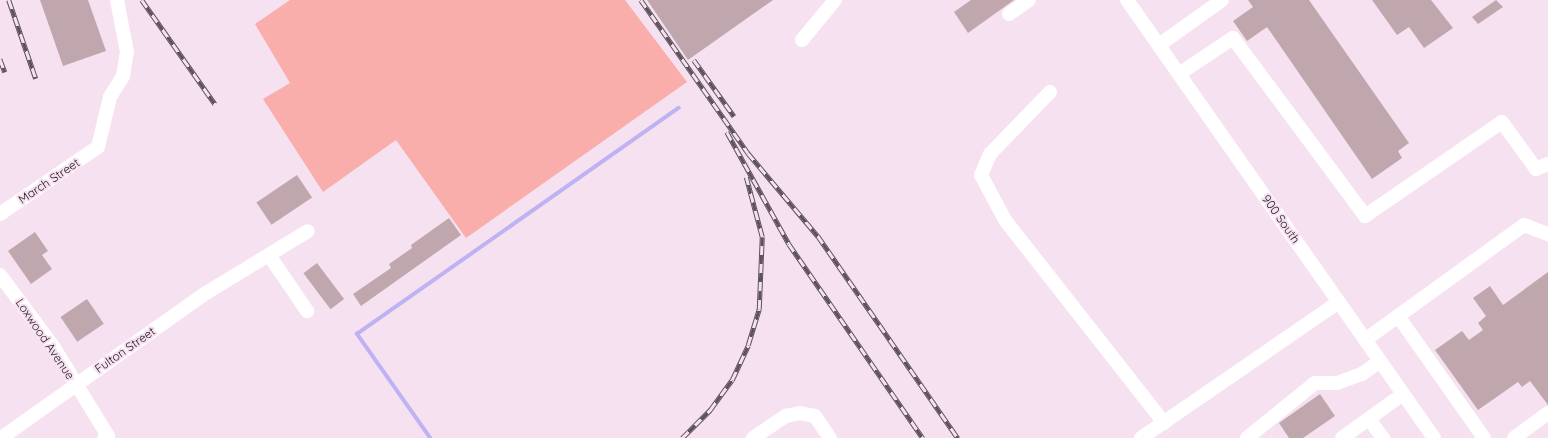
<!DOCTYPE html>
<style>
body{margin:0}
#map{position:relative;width:1548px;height:438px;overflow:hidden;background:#f6e1f0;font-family:Quicksand,sans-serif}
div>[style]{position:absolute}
.green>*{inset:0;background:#f9aeac}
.stream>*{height:3.5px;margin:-1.75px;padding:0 1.75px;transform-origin:1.75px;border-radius:1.75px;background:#bfb2f3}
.building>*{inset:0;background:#c0a7ae;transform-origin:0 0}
.minor>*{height:14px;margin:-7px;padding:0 7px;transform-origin:7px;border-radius:7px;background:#fff}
.rail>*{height:4.5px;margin-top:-2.25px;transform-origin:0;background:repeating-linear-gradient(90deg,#f6e1f0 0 9px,#5d525a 0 18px);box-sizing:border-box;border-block:1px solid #5d525a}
span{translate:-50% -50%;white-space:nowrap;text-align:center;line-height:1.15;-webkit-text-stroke:4px #f6e1f0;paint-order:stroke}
.street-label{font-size:12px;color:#1d151b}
</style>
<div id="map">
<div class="green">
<div style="clip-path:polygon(290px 0,625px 0,687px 82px,466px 238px,396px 140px,323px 192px,263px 99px,290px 83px,255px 24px)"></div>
</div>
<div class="stream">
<div style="left:430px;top:438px;width:127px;rotate:-125.1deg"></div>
<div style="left:357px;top:334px;width:393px;rotate:-35.1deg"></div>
</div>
<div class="building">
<div style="clip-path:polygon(40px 0,88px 0,106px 51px,63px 66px)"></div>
<div style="clip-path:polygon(647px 0,773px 0,688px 60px)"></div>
<div style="clip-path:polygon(971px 0,1014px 0,968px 33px,954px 12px)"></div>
<div style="clip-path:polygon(1248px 0,1309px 0,1409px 143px,1398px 151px,1402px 158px,1372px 179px,1267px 27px,1247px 41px,1233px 21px,1253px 7px)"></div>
<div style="clip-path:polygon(1372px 0,1431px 0,1453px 28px,1424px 48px,1409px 27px,1397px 35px)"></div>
<div style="clip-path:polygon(1496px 0,1503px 7px,1478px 24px,1472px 17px)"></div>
<div style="left:297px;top:175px;width:27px;height:49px;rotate:56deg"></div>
<div style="clip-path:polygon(449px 218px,461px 235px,361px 306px,353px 294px,391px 268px,389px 264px,412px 248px,411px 245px)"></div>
<div style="clip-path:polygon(35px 232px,48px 251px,42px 255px,52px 269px,31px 284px,8px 251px)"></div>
<div style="left:317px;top:263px;width:45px;height:17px;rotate:53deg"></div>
<div style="clip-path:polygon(1548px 272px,1548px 405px,1530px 381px,1522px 387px,1518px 382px,1478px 410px,1435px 350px,1462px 331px,1469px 340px,1483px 330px,1478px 323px,1486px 316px,1473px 298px,1490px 286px,1503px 305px)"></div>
<div style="left:87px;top:299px;width:30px;height:32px;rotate:56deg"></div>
<div style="clip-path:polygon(1320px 394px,1335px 416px,1303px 438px,1289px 438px,1279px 423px)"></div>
</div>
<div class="minor">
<div style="left:1127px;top:0;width:535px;rotate:54.97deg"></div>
<div style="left:1009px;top:14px;width:24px;rotate:-35deg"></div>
<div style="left:802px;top:40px;width:52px;rotate:-50.5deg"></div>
<div style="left:1159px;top:45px;width:77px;rotate:-35.5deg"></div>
<div style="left:1179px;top:74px;width:65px;rotate:-33.7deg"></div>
<div style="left:1233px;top:38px;width:222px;rotate:53.4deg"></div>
<div style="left:1365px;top:216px;width:166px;rotate:-34.5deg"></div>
<div style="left:1502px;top:122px;width:58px;rotate:54.1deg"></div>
<div style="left:1536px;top:169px;width:13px;rotate:-23deg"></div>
<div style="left:1050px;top:92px;width:86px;rotate:134.1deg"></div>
<div style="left:990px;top:154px;width:23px;rotate:113deg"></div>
<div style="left:981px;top:175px;width:51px;rotate:61.9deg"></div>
<div style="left:1005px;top:220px;width:258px;rotate:51.9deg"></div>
<div style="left:0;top:214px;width:119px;rotate:-34.4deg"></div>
<div style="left:98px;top:147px;width:51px;rotate:-76.5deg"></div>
<div style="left:110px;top:97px;width:25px;rotate:-58deg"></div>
<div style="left:123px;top:76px;width:24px;rotate:-81deg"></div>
<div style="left:127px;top:52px;width:53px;rotate:-100.9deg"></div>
<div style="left:269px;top:255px;width:68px;rotate:55.8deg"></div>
<div style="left:0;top:275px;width:89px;rotate:53.3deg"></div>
<div style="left:53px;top:346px;width:105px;rotate:58.6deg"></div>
<div style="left:108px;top:436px;width:4px;rotate:153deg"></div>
<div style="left:1398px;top:316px;width:149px;rotate:54.8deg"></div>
<div style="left:1365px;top:340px;width:196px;rotate:-35.9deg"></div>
<div style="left:1524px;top:225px;width:26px;rotate:21deg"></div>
<div style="left:1369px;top:419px;width:24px;rotate:54deg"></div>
<div style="left:1px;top:438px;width:251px;rotate:-35.3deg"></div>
<div style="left:206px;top:293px;width:119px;rotate:-31.3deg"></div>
<div style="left:753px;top:438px;width:40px;rotate:-34deg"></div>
<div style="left:786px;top:416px;width:14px;rotate:-12deg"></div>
<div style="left:800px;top:413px;width:15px;rotate:11deg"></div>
<div style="left:815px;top:416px;width:27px;rotate:56deg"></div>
<div style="left:1141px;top:438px;width:240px;rotate:-34.5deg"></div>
<div style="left:1247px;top:438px;width:87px;rotate:-39deg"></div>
<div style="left:1315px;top:383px;width:22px"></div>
<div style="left:1337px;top:383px;width:27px;rotate:-20deg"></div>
<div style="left:1362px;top:374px;width:22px;rotate:-36deg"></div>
<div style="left:1342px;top:438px;width:75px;rotate:-35.8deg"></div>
<div style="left:1514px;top:438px;width:42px;rotate:-36.3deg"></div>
</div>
<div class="rail">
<div style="left:9px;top:0;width:83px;rotate:71.1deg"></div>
<div style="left:142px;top:0;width:127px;rotate:54.9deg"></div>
<div style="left:641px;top:0;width:187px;rotate:55deg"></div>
<div style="left:748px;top:153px;width:109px;rotate:49.9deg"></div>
<div style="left:818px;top:236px;width:246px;rotate:55.3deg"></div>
<div style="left:0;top:59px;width:14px;rotate:69deg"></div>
<div style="left:694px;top:60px;width:69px;rotate:54.5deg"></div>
<div style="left:727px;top:132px;width:128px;rotate:61deg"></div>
<div style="left:789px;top:244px;width:236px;rotate:55.4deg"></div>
<div style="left:682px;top:438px;width:40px;rotate:-45deg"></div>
<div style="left:710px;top:410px;width:37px;rotate:-54deg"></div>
<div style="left:732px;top:380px;width:38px;rotate:-65deg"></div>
<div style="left:748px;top:345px;width:38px;rotate:-73deg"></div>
<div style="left:759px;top:309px;width:72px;rotate:-87.6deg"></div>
<div style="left:762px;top:237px;width:62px;rotate:-104.9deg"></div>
</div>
<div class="street-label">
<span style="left:49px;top:181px;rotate:-34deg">March Street</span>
<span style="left:1281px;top:219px;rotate:55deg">900 South</span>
<span style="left:45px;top:339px;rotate:56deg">Loxwood Avenue</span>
<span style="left:125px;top:350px;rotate:-35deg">Fulton Street</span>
</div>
</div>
